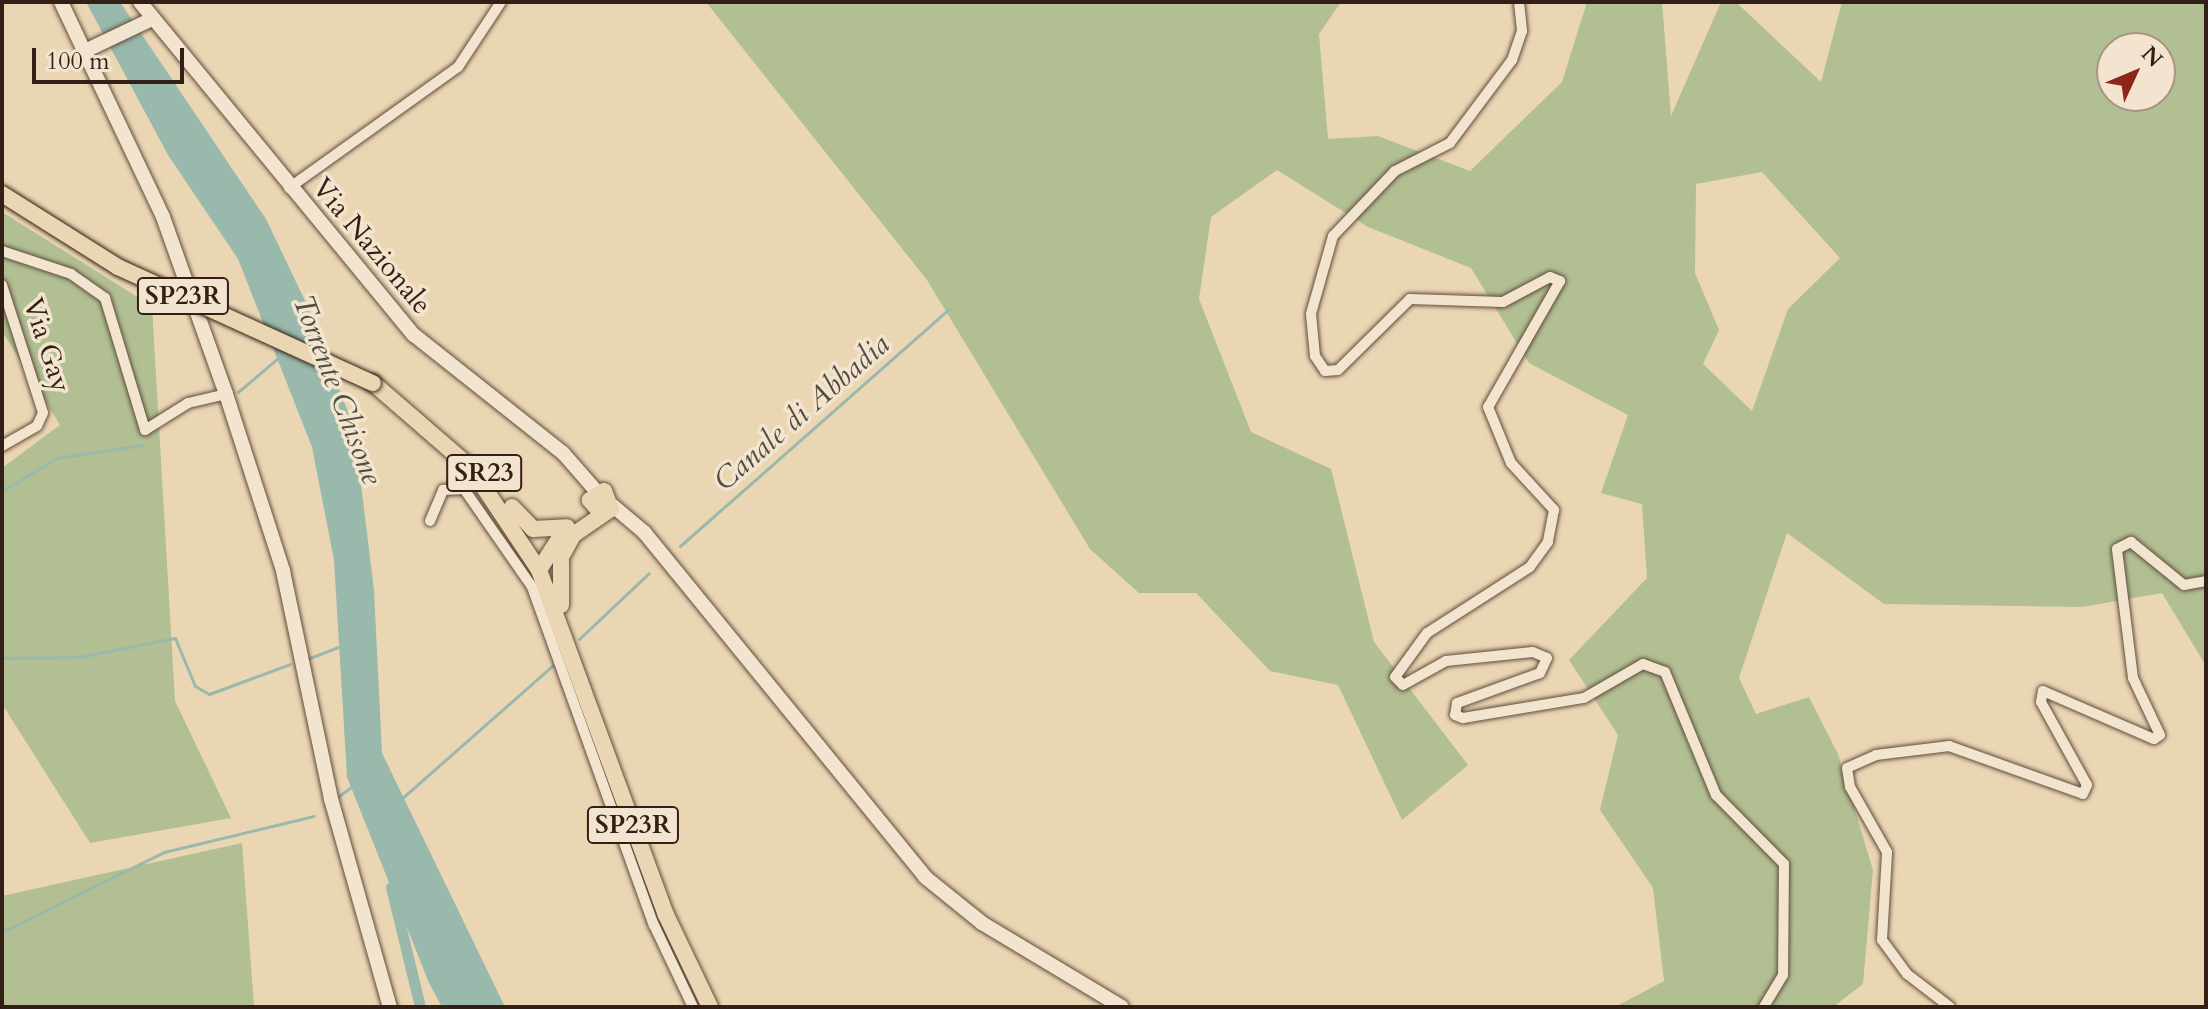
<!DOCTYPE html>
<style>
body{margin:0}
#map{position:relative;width:2208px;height:1009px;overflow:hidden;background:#ebd6b4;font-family:Cardo,serif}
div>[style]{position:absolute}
.green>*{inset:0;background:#b1bf92}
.water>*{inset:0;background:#98b9ac}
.stream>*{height:3px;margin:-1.5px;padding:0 1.5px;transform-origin:1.5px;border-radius:1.5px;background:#98b9ac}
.canal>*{height:11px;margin:-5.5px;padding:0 5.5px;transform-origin:5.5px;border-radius:5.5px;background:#98b9ac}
.roads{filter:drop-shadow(0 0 2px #604d3d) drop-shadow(0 0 2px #604d3d)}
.minor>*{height:10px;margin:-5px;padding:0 5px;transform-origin:5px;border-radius:5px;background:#f2e4ce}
.tertiary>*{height:14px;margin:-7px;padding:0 7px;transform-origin:7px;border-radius:7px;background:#f2e4ce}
.secondary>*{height:14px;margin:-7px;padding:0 7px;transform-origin:7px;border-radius:7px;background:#f2e4ce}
.primary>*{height:16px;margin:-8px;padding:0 8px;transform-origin:8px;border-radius:8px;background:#ebd6b4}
.bridges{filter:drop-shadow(0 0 2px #321f15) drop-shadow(0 0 2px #321f15)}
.primary-bridge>*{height:16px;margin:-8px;padding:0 8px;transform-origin:8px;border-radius:8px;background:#ebd6b4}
span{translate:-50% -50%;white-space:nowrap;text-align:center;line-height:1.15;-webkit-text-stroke:7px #f2e4ce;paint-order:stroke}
.shield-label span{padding:2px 6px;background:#f2e4ce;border:2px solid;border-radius:6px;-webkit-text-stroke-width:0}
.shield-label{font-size:26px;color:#321f15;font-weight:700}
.street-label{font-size:28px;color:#321f15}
.water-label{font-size:30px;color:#514d42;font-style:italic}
.frame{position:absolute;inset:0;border:4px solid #321f15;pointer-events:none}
.north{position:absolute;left:2096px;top:32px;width:80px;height:80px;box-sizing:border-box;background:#f2e4ce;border:2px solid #a59584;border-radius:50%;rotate:46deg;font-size:22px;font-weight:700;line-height:32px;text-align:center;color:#321f15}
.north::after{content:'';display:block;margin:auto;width:28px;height:36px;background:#8f2418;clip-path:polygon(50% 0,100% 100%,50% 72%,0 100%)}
.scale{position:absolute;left:32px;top:48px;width:152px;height:36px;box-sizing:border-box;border:4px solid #321f15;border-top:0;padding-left:10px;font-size:24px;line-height:28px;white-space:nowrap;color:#321f15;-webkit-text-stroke:6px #f2e4ce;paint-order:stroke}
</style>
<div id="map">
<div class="green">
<div style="clip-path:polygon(evenodd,706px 2px,1341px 2px,1319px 34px,1328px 139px,1378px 136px,1470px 171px,1562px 82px,1587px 2px,1662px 2px,1671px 116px,1721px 2px,1736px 2px,1821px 82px,1842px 2px,2206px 2px,2206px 666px,2162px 593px,2082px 607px,1884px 604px,1787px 533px,1739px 678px,1756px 714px,1809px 697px,1838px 754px,1873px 870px,1863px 984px,1833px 1007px,1615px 1007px,1664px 981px,1653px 888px,1600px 810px,1618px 735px,1569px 660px,1647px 578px,1642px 504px,1601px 493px,1628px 415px,1529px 363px,1471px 268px,1368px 227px,1277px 170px,1211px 217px,1199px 299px,1251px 432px,1331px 469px,1374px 642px,1468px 765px,1402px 820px,1338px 685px,1270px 671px,1196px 593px,1139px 593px,1090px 549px,927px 280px,706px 2px,2112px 48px,2160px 48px,2160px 96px,2112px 96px,2112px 48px,706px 2px,1762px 172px,1840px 258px,1788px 309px,1752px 411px,1703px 364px,1719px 330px,1695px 273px,1696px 184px,1762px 172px)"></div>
<div style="clip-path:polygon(2px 212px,152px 306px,175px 701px,231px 818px,90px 843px,2px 704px,2px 468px,60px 425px,2px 331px)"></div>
<div style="clip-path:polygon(242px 843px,254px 1007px,2px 1007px,2px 896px)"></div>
</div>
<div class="water">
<div style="clip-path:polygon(86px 2px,120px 2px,266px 219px,308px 307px,354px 428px,374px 590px,382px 753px,505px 1007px,442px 1007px,429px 983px,347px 777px,334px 560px,312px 447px,238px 259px,168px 155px)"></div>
</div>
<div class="stream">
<div style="left:238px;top:392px;width:52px;rotate:-40.4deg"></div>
<div style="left:2px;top:491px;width:64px;rotate:-31deg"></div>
<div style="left:57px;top:458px;width:86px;rotate:-8.7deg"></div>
<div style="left:680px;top:546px;width:359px;rotate:-41.4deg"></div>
<div style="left:579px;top:639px;width:96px;rotate:-43.3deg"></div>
<div style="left:2px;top:658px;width:77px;rotate:-0.7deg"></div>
<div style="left:79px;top:657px;width:98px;rotate:-11.2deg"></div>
<div style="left:175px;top:638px;width:52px;rotate:67.4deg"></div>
<div style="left:195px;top:686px;width:16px;rotate:30deg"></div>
<div style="left:209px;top:694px;width:86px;rotate:-20.3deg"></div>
<div style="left:307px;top:659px;width:36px;rotate:-21deg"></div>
<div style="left:335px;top:799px;width:20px;rotate:-37deg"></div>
<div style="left:400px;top:800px;width:204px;rotate:-41.4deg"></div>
<div style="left:2px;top:932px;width:181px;rotate:-26.3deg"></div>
<div style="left:164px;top:852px;width:154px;rotate:-13.5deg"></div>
</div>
<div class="canal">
<div style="left:391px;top:887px;width:123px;rotate:76.4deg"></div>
</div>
<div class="roads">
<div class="minor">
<div style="left:1519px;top:2px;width:29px;rotate:84deg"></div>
<div style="left:1522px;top:31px;width:31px;rotate:109deg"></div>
<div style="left:1512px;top:60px;width:104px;rotate:126.8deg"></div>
<div style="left:1450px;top:143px;width:62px;rotate:153deg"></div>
<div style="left:1395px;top:171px;width:90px;rotate:133.6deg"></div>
<div style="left:1333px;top:236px;width:81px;rotate:105.8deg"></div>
<div style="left:1311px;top:314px;width:42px;rotate:84.6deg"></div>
<div style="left:1315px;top:356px;width:18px;rotate:56deg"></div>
<div style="left:1325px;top:371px;width:13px;rotate:-4deg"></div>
<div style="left:1338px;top:370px;width:101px;rotate:-44.6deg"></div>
<div style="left:1410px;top:299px;width:93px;rotate:1.8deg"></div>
<div style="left:1503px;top:302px;width:53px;rotate:-28deg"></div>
<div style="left:1550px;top:277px;width:11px;rotate:22deg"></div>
<div style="left:1560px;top:281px;width:145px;rotate:119.7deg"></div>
<div style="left:1488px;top:407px;width:61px;rotate:67.7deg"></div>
<div style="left:1511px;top:463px;width:64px;rotate:47.5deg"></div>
<div style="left:1554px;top:510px;width:33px;rotate:101deg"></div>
<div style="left:1548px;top:542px;width:31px;rotate:126deg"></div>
<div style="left:1530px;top:567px;width:122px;rotate:147.3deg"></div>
<div style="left:1427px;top:633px;width:54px;rotate:126deg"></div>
<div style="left:1395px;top:677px;width:11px;rotate:45deg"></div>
<div style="left:1403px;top:685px;width:49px;rotate:-29.2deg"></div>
<div style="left:1446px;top:661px;width:87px;rotate:-5.9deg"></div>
<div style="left:1533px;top:652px;width:15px;rotate:23deg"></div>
<div style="left:1547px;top:658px;width:17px;rotate:115deg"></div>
<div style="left:1540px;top:673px;width:88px;rotate:160.1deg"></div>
<div style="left:1457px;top:703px;width:12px;rotate:99deg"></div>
<div style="left:1455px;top:715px;width:9px;rotate:21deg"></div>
<div style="left:1463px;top:718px;width:123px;rotate:-9.4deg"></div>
<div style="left:1584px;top:698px;width:68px;rotate:-30deg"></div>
<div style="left:1643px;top:664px;width:23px;rotate:20deg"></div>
<div style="left:1665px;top:672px;width:133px;rotate:67.5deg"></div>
<div style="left:1716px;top:795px;width:97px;rotate:45.4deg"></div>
<div style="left:1784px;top:864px;width:111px;rotate:90.5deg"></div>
<div style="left:1783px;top:975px;width:37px;rotate:121deg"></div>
<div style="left:289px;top:188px;width:208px;rotate:-35.6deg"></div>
<div style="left:458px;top:67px;width:78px;rotate:-56.5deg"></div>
<div style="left:2px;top:251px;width:73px;rotate:18.4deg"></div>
<div style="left:71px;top:274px;width:42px;rotate:35.2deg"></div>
<div style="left:105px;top:298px;width:138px;rotate:73.1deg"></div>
<div style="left:145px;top:430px;width:51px;rotate:-32.1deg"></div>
<div style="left:188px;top:403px;width:39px;rotate:-13deg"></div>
<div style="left:2px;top:285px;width:134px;rotate:72.2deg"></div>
<div style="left:43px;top:413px;width:14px;rotate:115deg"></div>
<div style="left:37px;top:426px;width:40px;rotate:150.3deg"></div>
<div style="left:430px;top:521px;width:34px;rotate:-67deg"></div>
<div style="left:443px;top:490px;width:21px;rotate:-3deg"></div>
<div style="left:464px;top:489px;width:119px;rotate:55.2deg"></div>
<div style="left:532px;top:587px;width:359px;rotate:70.2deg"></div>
<div style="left:654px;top:925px;width:91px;rotate:64.6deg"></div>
<div style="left:1950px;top:1007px;width:54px;rotate:-142.5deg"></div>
<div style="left:1907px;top:974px;width:42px;rotate:-126.3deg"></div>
<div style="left:1882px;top:940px;width:88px;rotate:-86.7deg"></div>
<div style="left:1887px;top:852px;width:75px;rotate:-119.6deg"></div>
<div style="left:1850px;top:787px;width:19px;rotate:-99deg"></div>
<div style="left:1847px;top:768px;width:32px;rotate:-24deg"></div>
<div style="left:1876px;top:755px;width:74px;rotate:-7deg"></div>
<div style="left:1949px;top:746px;width:142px;rotate:19.7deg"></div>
<div style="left:2083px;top:794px;width:10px;rotate:-66deg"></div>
<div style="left:2087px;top:785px;width:95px;rotate:-119deg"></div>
<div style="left:2041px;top:702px;width:11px;rotate:-80deg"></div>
<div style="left:2043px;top:691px;width:121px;rotate:23.4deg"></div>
<div style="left:2154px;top:739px;width:7px;rotate:-34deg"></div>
<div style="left:2160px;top:735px;width:63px;rotate:-115.3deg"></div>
<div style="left:2133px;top:678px;width:130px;rotate:-97.1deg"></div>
<div style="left:2117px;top:549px;width:16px;rotate:-27deg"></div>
<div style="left:2131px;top:542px;width:68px;rotate:39.1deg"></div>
<div style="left:2184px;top:585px;width:22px;rotate:-10deg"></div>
</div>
<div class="tertiary">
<div style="left:61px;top:2px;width:238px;rotate:64.6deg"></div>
<div style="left:163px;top:217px;width:188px;rotate:70.4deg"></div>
<div style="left:226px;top:394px;width:186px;rotate:72.1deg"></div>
<div style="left:283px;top:571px;width:233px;rotate:78.1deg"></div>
<div style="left:331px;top:799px;width:216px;rotate:74.2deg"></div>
<div style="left:87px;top:50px;width:72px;rotate:-25.5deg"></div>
</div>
<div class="secondary">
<div style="left:140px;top:2px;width:431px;rotate:50.6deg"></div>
<div style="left:414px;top:335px;width:190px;rotate:38.4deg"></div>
<div style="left:563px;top:453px;width:52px;rotate:48.9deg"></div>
<div style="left:612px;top:505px;width:42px;rotate:40.2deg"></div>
<div style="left:644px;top:532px;width:445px;rotate:50.8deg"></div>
<div style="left:925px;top:877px;width:73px;rotate:38.9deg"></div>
<div style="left:982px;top:923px;width:163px;rotate:31deg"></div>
</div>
<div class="primary">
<div style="left:373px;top:383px;width:130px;rotate:40.9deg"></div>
<div style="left:471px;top:468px;width:123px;rotate:56.3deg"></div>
<div style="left:539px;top:570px;width:368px;rotate:69.8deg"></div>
<div style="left:666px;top:915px;width:102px;rotate:64.4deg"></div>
<div style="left:512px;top:507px;width:30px;rotate:46deg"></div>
<div style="left:533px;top:529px;width:34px;rotate:-3deg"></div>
<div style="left:539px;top:570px;width:50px;rotate:-57.3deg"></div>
<div style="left:561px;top:605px;width:48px;rotate:-90deg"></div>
<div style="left:561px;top:557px;width:25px;rotate:-61deg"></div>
<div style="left:573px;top:535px;width:46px;rotate:-34.4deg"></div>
<div style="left:611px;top:509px;width:19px;rotate:-111deg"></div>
<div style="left:604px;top:491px;width:17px;rotate:147deg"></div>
<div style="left:590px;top:500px;width:17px;rotate:50deg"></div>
</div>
</div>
<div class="bridges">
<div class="primary-bridge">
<div style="left:2px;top:194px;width:137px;rotate:32.2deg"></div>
<div style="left:118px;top:267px;width:280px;rotate:24.5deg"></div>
</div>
</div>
<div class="shield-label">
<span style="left:183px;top:296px">SP23R</span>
<span style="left:484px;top:473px">SR23</span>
<span style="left:633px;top:825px">SP23R</span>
</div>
<div class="street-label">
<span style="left:372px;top:246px;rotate:50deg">Via Nazionale</span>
<span style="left:47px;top:345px;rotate:72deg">Via Gay</span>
</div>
<div class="water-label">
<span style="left:337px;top:390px;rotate:69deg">Torrente Chisone</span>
<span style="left:802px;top:413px;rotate:-41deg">Canale di Abbadia</span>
</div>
<div class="frame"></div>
<div class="north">N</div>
<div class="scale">100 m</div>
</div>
